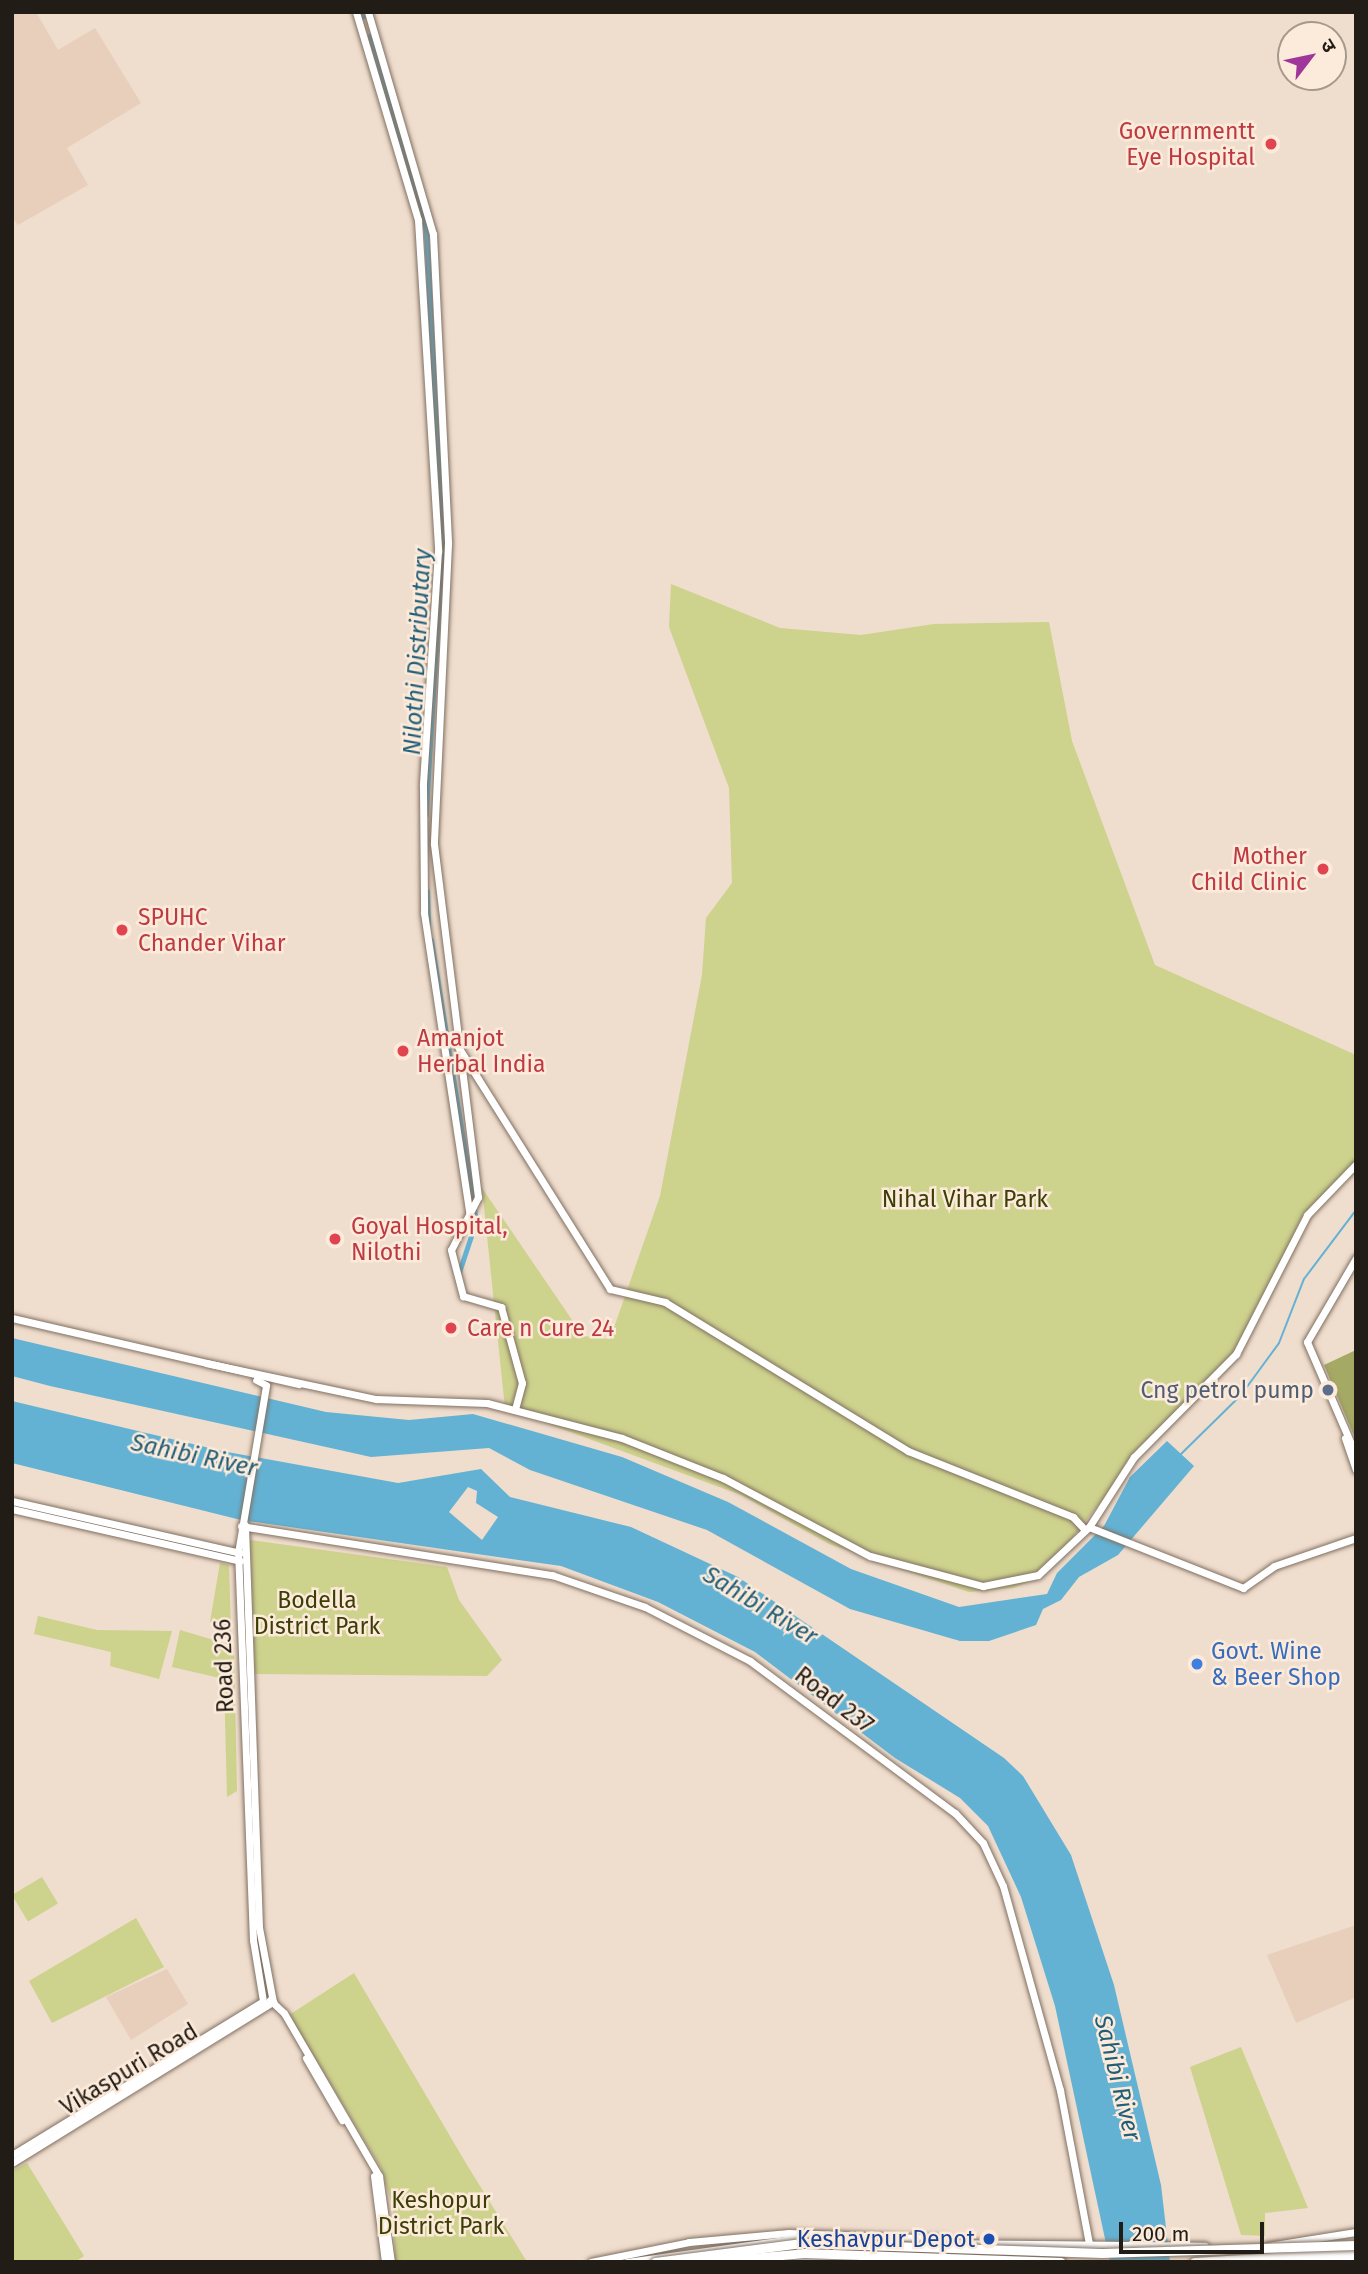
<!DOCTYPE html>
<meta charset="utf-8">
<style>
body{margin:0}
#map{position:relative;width:1368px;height:2274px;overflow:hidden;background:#efddcd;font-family:"Fira Sans","Noto Sans Devanagari",sans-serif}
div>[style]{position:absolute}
.built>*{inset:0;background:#e7cfbb}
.green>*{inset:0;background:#cdd28d;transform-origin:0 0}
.forest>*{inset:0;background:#a4a964}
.water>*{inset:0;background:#63b2d4}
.stream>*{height:2px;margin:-1px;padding:0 1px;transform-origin:1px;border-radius:1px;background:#63b2d4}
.canal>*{height:5px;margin:-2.5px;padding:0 2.5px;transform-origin:2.5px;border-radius:2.5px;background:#63b2d4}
.roads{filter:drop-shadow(0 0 2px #807062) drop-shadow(0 0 2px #807062)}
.minor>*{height:7px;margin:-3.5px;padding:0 3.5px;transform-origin:3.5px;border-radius:3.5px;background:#fff}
.major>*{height:9px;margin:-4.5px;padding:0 4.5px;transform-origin:4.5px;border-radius:4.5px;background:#fff}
.bridges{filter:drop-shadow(0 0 2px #807062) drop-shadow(0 0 2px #807062)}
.major-bridge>*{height:9px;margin:-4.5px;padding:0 4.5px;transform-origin:4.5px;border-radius:4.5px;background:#fff}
.dots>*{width:19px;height:19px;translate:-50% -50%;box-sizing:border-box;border:4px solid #fceada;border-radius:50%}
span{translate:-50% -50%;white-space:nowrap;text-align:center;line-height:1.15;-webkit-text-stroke:5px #fceada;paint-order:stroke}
.health-label{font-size:23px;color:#be3a42}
.right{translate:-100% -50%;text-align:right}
.left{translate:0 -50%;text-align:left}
.park-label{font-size:23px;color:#3b3e05}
.service-label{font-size:23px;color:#4e5e75}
.shop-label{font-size:23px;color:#366cbe}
.street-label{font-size:23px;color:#221c16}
.transit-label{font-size:23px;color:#164399}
.water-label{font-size:24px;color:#215e77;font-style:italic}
.frame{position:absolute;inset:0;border:14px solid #221c16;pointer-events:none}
.north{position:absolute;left:1277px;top:21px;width:70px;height:70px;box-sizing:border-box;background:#fceada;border:2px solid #a5988c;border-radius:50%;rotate:58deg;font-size:19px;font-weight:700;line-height:28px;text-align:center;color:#221c16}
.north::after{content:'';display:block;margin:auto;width:24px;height:32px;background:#9f379a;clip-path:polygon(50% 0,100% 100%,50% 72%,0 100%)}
.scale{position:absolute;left:1119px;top:2222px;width:145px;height:32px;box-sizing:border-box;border:4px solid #221c16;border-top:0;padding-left:9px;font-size:21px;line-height:24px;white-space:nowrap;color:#221c16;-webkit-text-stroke:5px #fceada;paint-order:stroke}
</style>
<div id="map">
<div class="built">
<div style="clip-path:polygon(12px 12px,36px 12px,58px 50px,95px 28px,141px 103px,67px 148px,88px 185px,18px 225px,12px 217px)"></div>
<div style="clip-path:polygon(1356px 1925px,1356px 1997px,1296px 2023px,1267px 1955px)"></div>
<div style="clip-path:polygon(167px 1969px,188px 2004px,131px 2040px,106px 1997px)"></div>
</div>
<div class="green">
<div style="clip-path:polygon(671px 584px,780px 628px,861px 635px,934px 624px,1049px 622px,1072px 741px,1155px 965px,1356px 1055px,1356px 1164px,1314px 1207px,1242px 1351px,1153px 1436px,1041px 1577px,1013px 1588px,969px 1592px,894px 1567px,829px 1544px,741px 1495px,505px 1408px,482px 1188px,583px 1336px,610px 1339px,660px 1196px,702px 975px,706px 918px,732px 883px,729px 788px,669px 627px)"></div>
<div style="clip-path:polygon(250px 1540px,447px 1567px,459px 1600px,502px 1660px,487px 1676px,255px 1674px)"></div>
<div style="clip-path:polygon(220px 1563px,229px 1565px,231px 1632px,210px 1622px)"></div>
<div style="clip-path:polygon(38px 1616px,97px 1630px,172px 1631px,159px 1679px,110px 1666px,111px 1652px,34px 1634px)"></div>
<div style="clip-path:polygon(180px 1630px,234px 1646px,237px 1791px,227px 1797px,224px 1679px,172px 1667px)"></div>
<div style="left:42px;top:1877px;width:31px;height:35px;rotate:59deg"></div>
<div style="clip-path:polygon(136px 1918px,164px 1967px,52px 2023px,29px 1981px)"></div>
<div style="clip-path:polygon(354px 1973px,467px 2165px,527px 2262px,395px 2262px,393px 2208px,381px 2168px,289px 2015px)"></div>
<div style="clip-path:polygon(1241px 2047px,1308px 2208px,1265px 2213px,1265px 2236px,1241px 2235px,1190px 2067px)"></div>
<div style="clip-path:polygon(27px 2163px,84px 2256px,75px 2262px,12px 2262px,12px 2171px)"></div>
</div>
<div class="forest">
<div style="clip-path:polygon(1356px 1350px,1356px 1440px,1324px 1365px)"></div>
</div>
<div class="water">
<div style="clip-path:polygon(12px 1338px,326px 1412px,409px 1420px,473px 1414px,622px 1457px,728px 1502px,851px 1569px,959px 1607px,1047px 1594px,1057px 1573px,1104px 1526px,1130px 1477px,1167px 1441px,1194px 1466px,1118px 1555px,1079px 1577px,1061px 1600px,1043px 1609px,1036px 1625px,989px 1641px,960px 1641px,850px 1609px,707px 1530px,530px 1470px,489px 1448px,371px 1457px,50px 1386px,12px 1376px)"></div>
<div style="clip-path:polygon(evenodd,12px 1401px,222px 1451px,398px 1483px,481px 1469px,510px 1497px,631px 1527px,738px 1577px,1004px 1758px,1023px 1776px,1071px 1855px,1114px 1985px,1161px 2185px,1170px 2262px,1110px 2262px,1055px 2006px,1021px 1897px,988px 1826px,960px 1798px,895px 1758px,755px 1652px,658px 1602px,561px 1566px,241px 1520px,12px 1463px,12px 1401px,468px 1487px,477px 1491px,476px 1503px,498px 1517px,482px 1540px,449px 1512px,468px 1487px)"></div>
</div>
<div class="stream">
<div style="left:1179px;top:1456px;width:87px;rotate:-44.5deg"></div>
<div style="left:1241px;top:1395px;width:64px;rotate:-53.8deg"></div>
<div style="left:1279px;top:1343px;width:69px;rotate:-68.7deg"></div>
<div style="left:1304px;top:1279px;width:86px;rotate:-53deg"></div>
</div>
<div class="canal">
<div style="left:361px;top:12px;width:5px;rotate:68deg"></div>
<div style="left:370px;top:36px;width:202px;rotate:73.9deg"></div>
<div style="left:426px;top:230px;width:312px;rotate:87.1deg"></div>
<div style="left:442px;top:542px;width:273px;rotate:93.4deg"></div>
<div style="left:427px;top:891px;width:32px;rotate:88deg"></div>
<div style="left:431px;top:940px;width:285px;rotate:80.9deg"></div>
<div style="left:476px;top:1221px;width:54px;rotate:108.4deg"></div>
</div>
<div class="roads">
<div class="minor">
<div style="left:356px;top:12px;width:217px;rotate:73.4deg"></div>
<div style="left:418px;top:220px;width:332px;rotate:86.5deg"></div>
<div style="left:438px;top:551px;width:235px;rotate:93.7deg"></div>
<div style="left:423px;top:786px;width:127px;rotate:89.5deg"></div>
<div style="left:424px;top:913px;width:302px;rotate:81.4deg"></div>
<div style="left:368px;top:12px;width:231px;rotate:73.7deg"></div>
<div style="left:433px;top:234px;width:310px;rotate:87.2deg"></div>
<div style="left:448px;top:544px;width:300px;rotate:92.7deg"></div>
<div style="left:434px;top:844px;width:356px;rotate:82.9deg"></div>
<div style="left:478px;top:1197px;width:59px;rotate:117deg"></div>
<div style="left:451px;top:1250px;width:48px;rotate:75.4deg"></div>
<div style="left:463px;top:1296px;width:40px;rotate:16deg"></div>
<div style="left:501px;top:1307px;width:79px;rotate:74.6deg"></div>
<div style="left:522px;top:1383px;width:28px;rotate:105deg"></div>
<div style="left:457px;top:1045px;width:288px;rotate:57.9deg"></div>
<div style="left:610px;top:1289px;width:57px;rotate:13.3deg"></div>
<div style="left:665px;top:1302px;width:285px;rotate:31.5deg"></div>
<div style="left:908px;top:1451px;width:178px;rotate:21.8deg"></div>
<div style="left:1073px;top:1517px;width:16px;rotate:47deg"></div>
<div style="left:1356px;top:1258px;width:97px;rotate:120.3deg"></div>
<div style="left:1307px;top:1342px;width:123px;rotate:66.6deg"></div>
<div style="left:12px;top:1318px;width:294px;rotate:13deg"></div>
<div style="left:206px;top:1363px;width:174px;rotate:12deg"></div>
<div style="left:376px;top:1399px;width:111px;rotate:2.1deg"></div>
<div style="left:487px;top:1403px;width:139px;rotate:14.5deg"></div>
<div style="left:622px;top:1438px;width:109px;rotate:21.6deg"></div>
<div style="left:723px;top:1478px;width:166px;rotate:28deg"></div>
<div style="left:870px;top:1556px;width:117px;rotate:14.9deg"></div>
<div style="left:983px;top:1586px;width:56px;rotate:-11.3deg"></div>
<div style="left:1038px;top:1575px;width:70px;rotate:-43.3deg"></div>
<div style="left:1089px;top:1527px;width:166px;rotate:21.6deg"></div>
<div style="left:1243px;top:1588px;width:38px;rotate:-35deg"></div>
<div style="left:1274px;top:1566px;width:87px;rotate:-18.9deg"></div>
<div style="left:1345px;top:1438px;width:34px;rotate:71deg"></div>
<div style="left:12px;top:1501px;width:234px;rotate:12.8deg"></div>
<div style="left:12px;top:1509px;width:234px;rotate:12.8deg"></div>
<div style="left:241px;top:1526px;width:315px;rotate:9deg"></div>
<div style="left:552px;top:1575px;width:98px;rotate:19deg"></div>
<div style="left:645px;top:1607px;width:118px;rotate:27.2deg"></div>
<div style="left:750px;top:1661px;width:255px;rotate:36.6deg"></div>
<div style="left:955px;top:1813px;width:41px;rotate:47deg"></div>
<div style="left:983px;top:1843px;width:47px;rotate:65.1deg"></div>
<div style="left:1003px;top:1886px;width:212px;rotate:74.4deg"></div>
<div style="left:1060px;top:2090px;width:156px;rotate:79.3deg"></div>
<div style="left:1089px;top:1527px;width:83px;rotate:-57.3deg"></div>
<div style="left:1134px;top:1457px;width:145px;rotate:-45.3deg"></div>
<div style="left:1236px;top:1354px;width:156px;rotate:-62.9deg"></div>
<div style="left:1307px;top:1215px;width:71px;rotate:-46.1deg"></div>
<div style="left:270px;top:2000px;width:19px;rotate:43deg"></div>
<div style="left:284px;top:2013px;width:189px;rotate:59.8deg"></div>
<div style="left:379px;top:2176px;width:87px;rotate:82.1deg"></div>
<div style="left:306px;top:2058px;width:72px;rotate:59.9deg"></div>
<div style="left:12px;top:2155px;width:294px;rotate:-31.5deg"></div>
<div style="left:263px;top:2001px;width:62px;rotate:-99.3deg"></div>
<div style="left:253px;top:1940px;width:387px;rotate:-92.2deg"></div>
<div style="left:238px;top:1553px;width:170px;rotate:-80.5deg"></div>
<div style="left:266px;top:1385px;width:11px;rotate:-153deg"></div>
<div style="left:12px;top:2163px;width:307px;rotate:-31.7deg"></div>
<div style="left:273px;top:2002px;width:76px;rotate:-100.6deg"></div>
<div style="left:259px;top:1927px;width:402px;rotate:-92deg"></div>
<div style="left:374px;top:2176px;width:87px;rotate:82.7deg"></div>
<div style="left:937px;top:2243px;width:268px;rotate:0.6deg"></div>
<div style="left:1268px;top:2246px;width:89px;rotate:-9deg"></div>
<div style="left:769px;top:2260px;width:83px;rotate:1.4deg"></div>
<div style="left:591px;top:2262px;width:100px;rotate:-11.5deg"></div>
<div style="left:689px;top:2242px;width:100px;rotate:-5.1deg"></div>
<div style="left:789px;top:2233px;width:156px;rotate:2.2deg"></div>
<div style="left:627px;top:2262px;width:176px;rotate:-7.9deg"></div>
<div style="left:801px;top:2238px;width:50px;rotate:2.3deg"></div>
<div style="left:1303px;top:2262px;width:53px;rotate:-5.4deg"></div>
</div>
<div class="major">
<div style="left:1194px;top:2262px;width:162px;rotate:-3.5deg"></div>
</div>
</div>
<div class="bridges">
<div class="major-bridge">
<div style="left:655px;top:2262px;width:148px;rotate:-7.4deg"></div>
<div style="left:802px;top:2243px;width:300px;rotate:1.9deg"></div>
<div style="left:1102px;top:2253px;width:254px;rotate:-1.8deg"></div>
<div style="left:706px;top:2262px;width:98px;rotate:-5.2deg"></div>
<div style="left:804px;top:2253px;width:257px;rotate:2deg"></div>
</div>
</div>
<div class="dots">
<div style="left:1271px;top:144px;background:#e0444e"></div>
<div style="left:1323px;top:869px;background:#e0444e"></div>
<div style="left:122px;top:930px;background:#e0444e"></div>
<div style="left:403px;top:1051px;background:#e0444e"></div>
<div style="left:335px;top:1239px;background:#e0444e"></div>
<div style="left:451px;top:1328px;background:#e0444e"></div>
<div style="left:1328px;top:1390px;background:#5c6f8a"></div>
<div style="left:1197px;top:1664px;background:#3f7fe0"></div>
<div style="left:989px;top:2239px;background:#1a4fb4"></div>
</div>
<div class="health-label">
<span class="right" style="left:1255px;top:144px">Governmentt<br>Eye Hospital</span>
<span class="right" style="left:1307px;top:869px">Mother<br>Child Clinic</span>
<span class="left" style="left:138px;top:930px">SPUHC<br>Chander Vihar</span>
<span class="left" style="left:417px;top:1051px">Amanjot<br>Herbal India</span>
<span class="left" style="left:351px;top:1239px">Goyal Hospital,<br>Nilothi</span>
<span class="left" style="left:467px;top:1328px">Care n Cure 24</span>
</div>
<div class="park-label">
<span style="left:965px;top:1199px">Nihal Vihar Park</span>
<span style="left:317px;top:1613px">Bodella<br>District Park</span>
<span style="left:441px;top:2213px">Keshopur<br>District Park</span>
</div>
<div class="service-label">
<span class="right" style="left:1314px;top:1390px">Cng petrol pump</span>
</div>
<div class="shop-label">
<span class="left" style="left:1211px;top:1664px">Govt. Wine<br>&amp; Beer Shop</span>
</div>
<div class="street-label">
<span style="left:224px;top:1666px;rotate:-92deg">Road 236</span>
<span style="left:834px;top:1700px;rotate:38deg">Road 237</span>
<span style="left:129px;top:2069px;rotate:-31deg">Vikaspuri Road</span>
</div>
<div class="transit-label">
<span class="right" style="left:975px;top:2239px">Keshavpur Depot</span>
</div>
<div class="water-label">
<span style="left:418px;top:652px;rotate:-87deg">Nilothi Distributary</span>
<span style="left:194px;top:1456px;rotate:12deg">Sahibi River</span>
<span style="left:760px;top:1606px;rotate:31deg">Sahibi River</span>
<span style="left:1117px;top:2078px;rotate:76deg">Sahibi River</span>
</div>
<div class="frame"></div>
<div class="north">उ</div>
<div class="scale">200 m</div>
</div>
